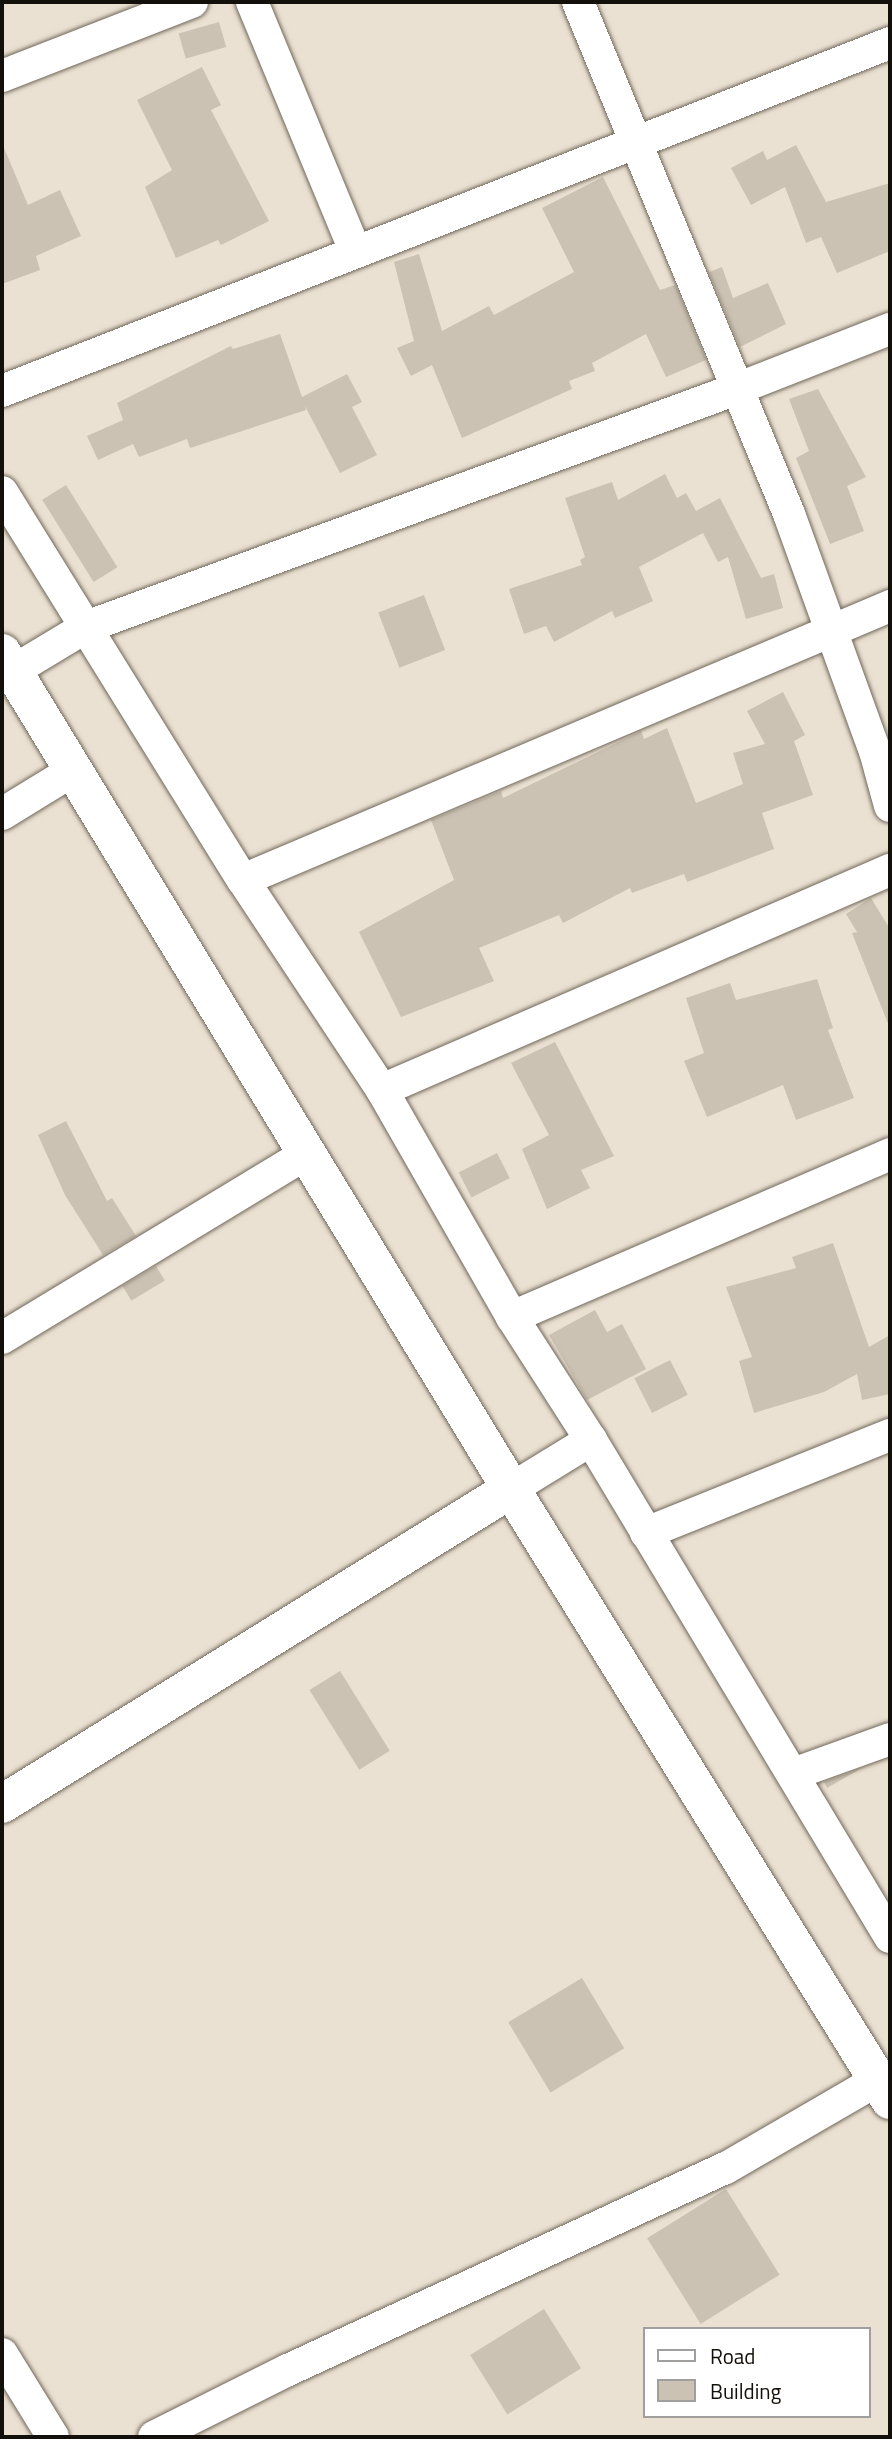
<!DOCTYPE html>
<style>
body{margin:0}
#map{position:relative;width:892px;height:2439px;overflow:hidden;background:#ebe1d2;font-family:"Titillium Web",sans-serif}
div>[style]{position:absolute}
.building>*{inset:0;background:#cbc2b3;transform-origin:0 0}
.roads{filter:drop-shadow(0 0 2px #70675a) drop-shadow(0 0 2px #70675a)}
.street>*{height:32px;margin:-16px;padding:0 16px;transform-origin:16px;border-radius:16px;background:#fff}
.secondary>*{height:38px;margin:-19px;padding:0 19px;transform-origin:19px;border-radius:19px;background:#fff}
span{translate:-50% -50%;white-space:nowrap;text-align:center;line-height:1.15;-webkit-text-stroke:5px #fff;paint-order:stroke}
.frame{position:absolute;inset:0;border:4px solid #130f0a;pointer-events:none}
.legend{position:absolute;left:643px;top:2327px;width:228px;height:91px;box-sizing:border-box;background:#fff;border:2px solid #a19f9d;margin:0;padding:9px 12px;list-style:none;font-size:21px;color:#130f0a}
.legend li{display:flex;align-items:center;gap:14px;height:35px}
.legend b{width:35px;border:2px solid #a19f9d}
</style>
<div id="map">
<div class="building">
<div style="left:219px;top:22px;width:26px;height:42px;rotate:74deg"></div>
<div style="clip-path:polygon(202px 67px,221px 105px,211px 110px,269px 221px,221px 245px,218px 240px,176px 258px,145px 187px,172px 170px,137px 100px)"></div>
<div style="clip-path:polygon(2px 143px,28px 205px,60px 190px,81px 236px,36px 256px,40px 270px,2px 284px)"></div>
<div style="clip-path:polygon(796px 145px,826px 202px,890px 183px,890px 251px,837px 273px,821px 237px,806px 243px,785px 187px,751px 205px,731px 168px,763px 151px,767px 160px)"></div>
<div style="clip-path:polygon(603px 177px,660px 290px,675px 285px,706px 360px,666px 377px,646px 334px,592px 363px,595px 371px,569px 381px,572px 389px,462px 438px,432px 365px,411px 376px,397px 348px,414px 341px,394px 262px,419px 254px,442px 331px,489px 306px,494px 315px,574px 272px,542px 208px)"></div>
<div style="clip-path:polygon(722px 267px,733px 298px,768px 283px,786px 324px,740px 347px,709px 272px)"></div>
<div style="clip-path:polygon(280px 334px,302px 397px,347px 374px,362px 402px,352px 407px,377px 455px,340px 473px,305px 406px,306px 410px,190px 448px,187px 439px,139px 457px,133px 444px,98px 460px,87px 436px,123px 420px,117px 403px,231px 346px,233px 349px)"></div>
<div style="clip-path:polygon(818px 389px,866px 477px,847px 486px,864px 531px,830px 544px,796px 458px,809px 451px,789px 399px)"></div>
<div style="clip-path:polygon(665px 474px,677px 498px,686px 493px,696px 511px,720px 498px,761px 578px,774px 574px,783px 608px,746px 619px,728px 557px,718px 562px,703px 533px,639px 567px,653px 601px,615px 618px,612px 611px,554px 642px,546px 626px,524px 634px,509px 589px,582px 565px,580px 560px,585px 557px,565px 498px,612px 482px,618px 500px)"></div>
<div style="left:66px;top:485px;width:97px;height:28px;rotate:58deg"></div>
<div style="left:424px;top:595px;width:59px;height:49px;rotate:69deg"></div>
<div style="clip-path:polygon(783px 692px,805px 735px,794px 741px,813px 795px,762px 813px,774px 849px,687px 882px,684px 874px,632px 893px,630px 888px,563px 923px,559px 915px,479px 948px,494px 981px,401px 1017px,359px 932px,454px 880px,431px 820px,501px 791px,503px 798px,641px 731px,644px 739px,667px 728px,696px 803px,743px 784px,733px 753px,765px 744px,747px 711px)"></div>
<div style="clip-path:polygon(871px 898px,890px 929px,889px 1026px,852px 933px,857px 932px,846px 914px)"></div>
<div style="clip-path:polygon(817px 979px,833px 1028px,828px 1030px,854px 1098px,796px 1120px,783px 1085px,707px 1117px,684px 1061px,704px 1053px,686px 998px,730px 983px,736px 1000px)"></div>
<div style="clip-path:polygon(555px 1042px,614px 1156px,581px 1170px,590px 1188px,547px 1209px,522px 1149px,549px 1135px,511px 1063px)"></div>
<div style="clip-path:polygon(66px 1121px,107px 1201px,112px 1198px,136px 1236px,103px 1255px,65px 1195px,38px 1135px)"></div>
<div style="left:497px;top:1153px;width:28px;height:43px;rotate:63deg"></div>
<div style="clip-path:polygon(833px 1243px,869px 1347px,890px 1335px,890px 1394px,862px 1400px,857px 1374px,824px 1392px,754px 1413px,739px 1361px,752px 1357px,726px 1287px,796px 1268px,792px 1257px)"></div>
<div style="left:156px;top:1266px;width:17px;height:39px;rotate:59deg"></div>
<div style="clip-path:polygon(595px 1310px,607px 1332px,622px 1324px,646px 1369px,587px 1400px,549px 1335px)"></div>
<div style="left:670px;top:1360px;width:39px;height:40px;rotate:63deg"></div>
<div style="left:340px;top:1671px;width:94px;height:36px;rotate:58deg"></div>
<div style="clip-path:polygon(862px 1768px,827px 1788px,824px 1782px)"></div>
<div style="left:582px;top:1978px;width:82px;height:86px;rotate:59deg"></div>
<div style="left:726px;top:2189px;width:101px;height:93px;rotate:58deg"></div>
<div style="left:544px;top:2309px;width:70px;height:87px;rotate:58deg"></div>
</div>
<div class="roads">
<div class="street">
<div style="left:252px;top:2px;width:269px;rotate:67.5deg"></div>
<div style="left:578px;top:2px;width:554px;rotate:67.6deg"></div>
<div style="left:789px;top:514px;width:252px;rotate:70.1deg"></div>
<div style="left:875px;top:751px;width:57px;rotate:74.7deg"></div>
<div style="left:2px;top:76px;width:204px;rotate:-21.3deg"></div>
<div style="left:2px;top:391px;width:954px;rotate:-21.4deg"></div>
<div style="left:2px;top:492px;width:457px;rotate:58.2deg"></div>
<div style="left:243px;top:880px;width:252px;rotate:56.5deg"></div>
<div style="left:382px;top:1090px;width:262px;rotate:60.2deg"></div>
<div style="left:512px;top:1317px;width:146px;rotate:57.3deg"></div>
<div style="left:591px;top:1440px;width:580px;rotate:58.97deg"></div>
<div style="left:13px;top:671px;width:85px;rotate:-31.1deg"></div>
<div style="left:86px;top:627px;width:690px;rotate:-20.09deg"></div>
<div style="left:734px;top:390px;width:168px;rotate:-21.4deg"></div>
<div style="left:2px;top:814px;width:82px;rotate:-31.6deg"></div>
<div style="left:243px;top:880px;width:703px;rotate:-22.95deg"></div>
<div style="left:382px;top:1090px;width:554px;rotate:-23.42deg"></div>
<div style="left:512px;top:1317px;width:412px;rotate:-23.3deg"></div>
<div style="left:2px;top:1338px;width:355px;rotate:-31.2deg"></div>
<div style="left:511px;top:1489px;width:94px;rotate:-31.5deg"></div>
<div style="left:646px;top:1533px;width:263px;rotate:-21.9deg"></div>
<div style="left:793px;top:1774px;width:103px;rotate:-19.8deg"></div>
<div style="left:2px;top:2354px;width:97px;rotate:58.4deg"></div>
<div style="left:154px;top:2437px;width:150px;rotate:-26.6deg"></div>
<div style="left:288px;top:2370px;width:482px;rotate:-24.8deg"></div>
<div style="left:726px;top:2168px;width:176px;rotate:-30.1deg"></div>
</div>
<div class="secondary">
<div style="left:2px;top:653px;width:979px;rotate:58.66deg"></div>
<div style="left:511px;top:1489px;width:719px;rotate:58.19deg"></div>
<div style="left:2px;top:1804px;width:599px;rotate:-31.75deg"></div>
</div>
</div>
<div class="frame"></div>
<ul class="legend">
<li><b style="height:9px;background:#fff"></b>Road</li>
<li><b style="height:19px;background:#cbc2b3"></b>Building</li>
</ul>
</div>
